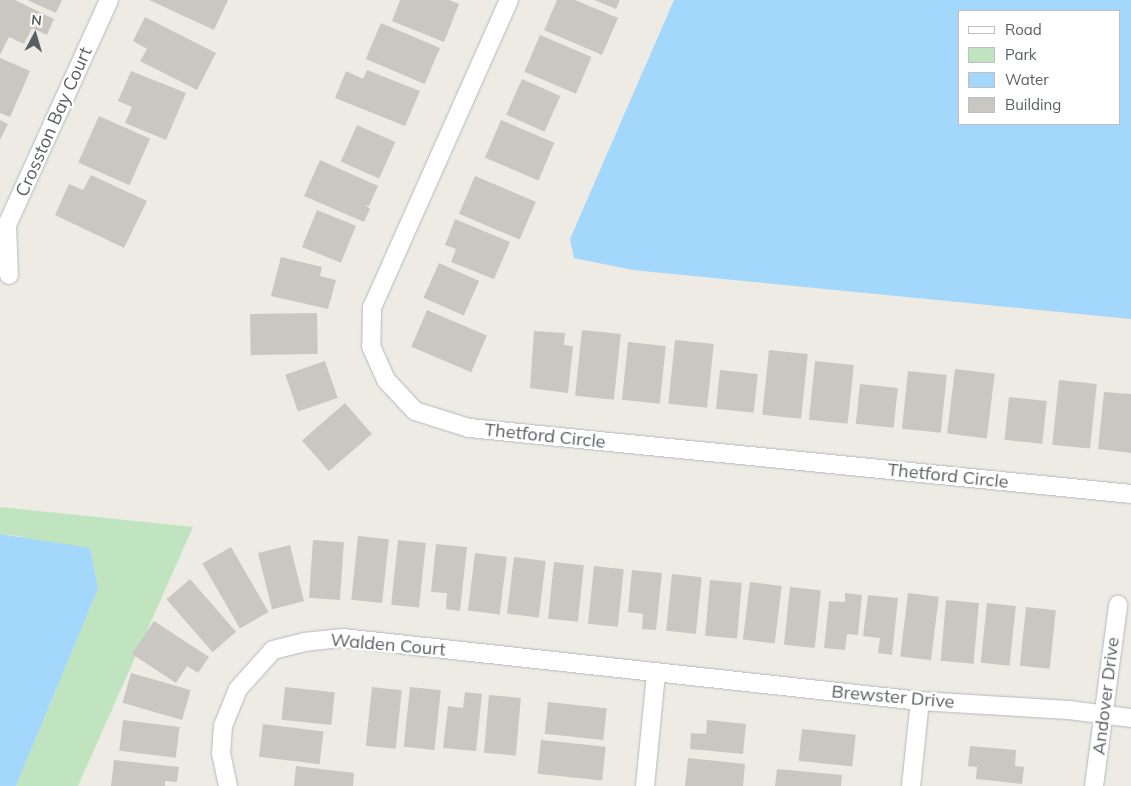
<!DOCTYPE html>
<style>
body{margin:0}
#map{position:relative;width:1131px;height:786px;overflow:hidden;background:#edebe3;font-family:Mulish,sans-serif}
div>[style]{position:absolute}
.green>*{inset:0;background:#c0e4c0}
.water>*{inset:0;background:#a4d7fc}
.building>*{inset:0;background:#cac7c2;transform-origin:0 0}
.roads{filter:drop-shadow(0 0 1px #b5b8bd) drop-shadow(0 0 1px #b5b8bd)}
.street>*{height:18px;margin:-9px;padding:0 9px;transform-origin:9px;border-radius:9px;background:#fff}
span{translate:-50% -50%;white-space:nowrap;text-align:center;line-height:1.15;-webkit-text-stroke:4.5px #fff;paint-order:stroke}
.street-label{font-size:18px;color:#5b5f63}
.legend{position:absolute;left:958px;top:10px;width:162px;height:115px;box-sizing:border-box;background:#fff;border:1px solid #bdbfc1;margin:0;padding:6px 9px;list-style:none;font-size:15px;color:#5b5f63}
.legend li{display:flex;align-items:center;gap:10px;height:25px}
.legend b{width:25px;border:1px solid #bdbfc1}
.north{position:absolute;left:10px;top:10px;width:50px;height:50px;-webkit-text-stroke:4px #fff;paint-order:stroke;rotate:6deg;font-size:14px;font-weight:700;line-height:20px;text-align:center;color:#5b5f63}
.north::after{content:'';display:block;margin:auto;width:18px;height:22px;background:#5b5f63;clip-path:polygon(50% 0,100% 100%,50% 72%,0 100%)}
</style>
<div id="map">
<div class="green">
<div style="clip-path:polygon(0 507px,193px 527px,78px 786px,16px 786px,98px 589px,19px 536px,0 534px)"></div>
</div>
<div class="water">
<div style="clip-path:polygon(evenodd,674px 0,1131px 0,1131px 319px,633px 270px,574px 258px,570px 239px,674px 0,1120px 11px,1120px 124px,960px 124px,960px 11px,1120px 11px)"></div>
<div style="clip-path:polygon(0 534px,90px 548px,98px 589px,16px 786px,0 786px)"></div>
</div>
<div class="building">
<div style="clip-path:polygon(0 0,15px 0,54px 19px,47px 35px,32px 28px,24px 44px,9px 37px,0 55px)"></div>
<div style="clip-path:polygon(27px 0,62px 0,56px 13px)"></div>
<div style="clip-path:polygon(149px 0,228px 0,214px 30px)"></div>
<div style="clip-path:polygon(400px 0,449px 0,459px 4px,444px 42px,392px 21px)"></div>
<div style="clip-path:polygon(557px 0,575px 0,618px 18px,602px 55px,544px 30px)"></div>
<div style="clip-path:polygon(594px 0,620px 0,616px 9px)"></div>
<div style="clip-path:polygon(145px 17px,216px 53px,197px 90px,140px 61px,147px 49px,133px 41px)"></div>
<div style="left:381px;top:23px;width:64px;height:39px;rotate:23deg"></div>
<div style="left:540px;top:35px;width:56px;height:40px;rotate:23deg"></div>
<div style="clip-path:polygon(0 58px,30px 71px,10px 117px,0 113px)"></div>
<div style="clip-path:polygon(367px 70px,420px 91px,405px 126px,335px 98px,346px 71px,363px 79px)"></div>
<div style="clip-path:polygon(131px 71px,186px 93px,166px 140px,125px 123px,132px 107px,118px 101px)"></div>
<div style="left:522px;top:79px;width:42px;height:39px;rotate:24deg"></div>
<div style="left:99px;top:116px;width:56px;height:51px;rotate:24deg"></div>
<div style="clip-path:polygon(0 120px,8px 124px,0 140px)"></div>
<div style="left:501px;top:120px;width:58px;height:41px;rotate:23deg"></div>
<div style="left:357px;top:125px;width:42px;height:40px;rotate:24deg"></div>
<div style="clip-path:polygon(320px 160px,378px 186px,369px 206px,365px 204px,370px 209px,364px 222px,304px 196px)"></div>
<div style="clip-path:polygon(91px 175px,147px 201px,124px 248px,55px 215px,69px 184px,83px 190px)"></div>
<div style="left:475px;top:176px;width:66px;height:41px;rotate:23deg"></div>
<div style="left:317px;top:210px;width:42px;height:40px;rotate:22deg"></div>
<div style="clip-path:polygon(455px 219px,510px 242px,494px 279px,451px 262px,456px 249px,445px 245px)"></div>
<div style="clip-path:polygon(281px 257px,322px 267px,320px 276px,336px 280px,328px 309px,271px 296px)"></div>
<div style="left:439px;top:263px;width:44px;height:38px;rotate:24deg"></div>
<div style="left:427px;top:310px;width:65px;height:40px;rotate:23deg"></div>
<div style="left:317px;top:313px;width:41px;height:67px;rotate:89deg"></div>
<div style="left:582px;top:330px;width:39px;height:66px;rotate:6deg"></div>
<div style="clip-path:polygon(534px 331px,565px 333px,564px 345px,573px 346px,568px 393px,530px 388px)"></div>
<div style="left:675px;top:340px;width:39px;height:64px;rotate:6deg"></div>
<div style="left:628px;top:342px;width:38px;height:58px;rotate:6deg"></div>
<div style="left:769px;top:350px;width:39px;height:65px;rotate:6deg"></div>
<div style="left:325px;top:361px;width:39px;height:42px;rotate:71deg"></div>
<div style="left:815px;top:361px;width:39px;height:59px;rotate:6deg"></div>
<div style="left:955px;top:369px;width:40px;height:65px;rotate:7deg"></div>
<div style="left:720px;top:370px;width:38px;height:39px;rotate:6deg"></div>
<div style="left:908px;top:371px;width:39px;height:58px;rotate:6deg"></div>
<div style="left:1059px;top:380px;width:38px;height:65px;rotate:6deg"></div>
<div style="left:860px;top:384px;width:38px;height:40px;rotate:6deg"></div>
<div style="clip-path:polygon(1104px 392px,1131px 394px,1131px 453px,1098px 449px)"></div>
<div style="left:1009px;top:397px;width:38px;height:43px;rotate:6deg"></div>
<div style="left:345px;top:403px;width:41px;height:57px;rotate:49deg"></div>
<div style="left:358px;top:536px;width:31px;height:64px;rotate:6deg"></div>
<div style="left:313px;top:540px;width:31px;height:58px;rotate:4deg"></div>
<div style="left:398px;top:540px;width:28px;height:65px;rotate:6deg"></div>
<div style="clip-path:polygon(436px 544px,467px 547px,460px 611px,446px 609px,447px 593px,431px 592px)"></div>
<div style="left:290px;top:545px;width:58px;height:33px;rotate:76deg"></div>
<div style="left:231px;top:547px;width:75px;height:33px;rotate:60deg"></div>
<div style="left:475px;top:553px;width:32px;height:58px;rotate:7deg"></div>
<div style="left:514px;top:557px;width:32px;height:57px;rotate:7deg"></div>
<div style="left:554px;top:562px;width:30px;height:57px;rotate:6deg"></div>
<div style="left:594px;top:566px;width:30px;height:58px;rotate:6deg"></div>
<div style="clip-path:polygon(632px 570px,662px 573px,656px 630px,642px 629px,643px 614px,628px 612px)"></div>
<div style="left:672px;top:574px;width:30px;height:57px;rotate:6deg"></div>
<div style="left:190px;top:579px;width:70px;height:31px;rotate:49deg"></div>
<div style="left:710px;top:580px;width:32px;height:56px;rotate:5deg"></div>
<div style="left:750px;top:582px;width:32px;height:58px;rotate:7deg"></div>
<div style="left:790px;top:587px;width:31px;height:58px;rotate:6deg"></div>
<div style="clip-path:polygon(845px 593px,862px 595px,858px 635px,847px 634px,845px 650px,824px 648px,829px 601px,845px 602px)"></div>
<div style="left:908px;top:593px;width:31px;height:64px;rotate:7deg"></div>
<div style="clip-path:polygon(868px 595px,898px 598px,892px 655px,878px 653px,880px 638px,863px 636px)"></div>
<div style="left:946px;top:600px;width:33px;height:61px;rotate:5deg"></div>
<div style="left:987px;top:603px;width:29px;height:60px;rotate:6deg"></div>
<div style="left:1026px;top:607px;width:30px;height:59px;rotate:6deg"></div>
<div style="clip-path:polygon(154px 621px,209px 657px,198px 673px,187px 666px,176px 683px,132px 654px)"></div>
<div style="left:131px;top:673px;width:62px;height:31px;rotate:16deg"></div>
<div style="left:285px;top:687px;width:50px;height:33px;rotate:6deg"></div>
<div style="left:372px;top:687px;width:30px;height:59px;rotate:6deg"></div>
<div style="left:410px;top:687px;width:31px;height:60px;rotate:6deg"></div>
<div style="clip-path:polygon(465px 692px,482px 694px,476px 751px,443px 748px,448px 706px,463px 708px)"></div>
<div style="left:489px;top:695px;width:32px;height:58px;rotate:5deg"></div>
<div style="left:548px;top:702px;width:59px;height:32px;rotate:6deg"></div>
<div style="left:123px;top:720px;width:57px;height:31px;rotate:7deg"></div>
<div style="clip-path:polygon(707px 720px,746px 724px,743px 754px,690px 749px,691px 733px,706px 734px)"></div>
<div style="left:263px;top:724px;width:61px;height:33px;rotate:7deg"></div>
<div style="left:802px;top:729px;width:54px;height:32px;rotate:6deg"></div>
<div style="left:541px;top:740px;width:65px;height:34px;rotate:6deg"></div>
<div style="clip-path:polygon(970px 746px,1016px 750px,1015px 766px,1024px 767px,1022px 784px,976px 779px,977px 767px,968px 766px)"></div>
<div style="clip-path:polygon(688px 758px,745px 764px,743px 786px,685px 786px)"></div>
<div style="clip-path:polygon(114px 760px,179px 767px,177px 782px,165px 781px,165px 786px,111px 786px)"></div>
<div style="clip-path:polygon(296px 766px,354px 773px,353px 786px,294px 786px)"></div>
<div style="clip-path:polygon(777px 769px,842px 775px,841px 786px,775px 786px)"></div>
</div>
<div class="roads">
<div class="street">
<div style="left:509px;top:0;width:336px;rotate:114deg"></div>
<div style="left:372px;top:307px;width:39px;rotate:91deg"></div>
<div style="left:371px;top:346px;width:37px;rotate:66deg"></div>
<div style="left:386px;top:380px;width:42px;rotate:46.9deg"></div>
<div style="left:415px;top:411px;width:57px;rotate:17.5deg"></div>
<div style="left:469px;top:428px;width:665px;rotate:5.69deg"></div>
<div style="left:9px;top:275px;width:50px;rotate:-92.3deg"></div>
<div style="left:7px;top:225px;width:247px;rotate:-65.6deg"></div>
<div style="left:228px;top:786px;width:33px;rotate:-102deg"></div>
<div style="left:221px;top:754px;width:28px;rotate:-86deg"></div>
<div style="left:223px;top:726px;width:40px;rotate:-68deg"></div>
<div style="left:238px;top:689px;width:52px;rotate:-48.1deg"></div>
<div style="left:273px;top:650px;width:32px;rotate:-14deg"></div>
<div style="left:304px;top:642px;width:39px;rotate:-6deg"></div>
<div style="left:343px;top:638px;width:580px;rotate:6.23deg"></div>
<div style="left:920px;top:701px;width:149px;rotate:3.5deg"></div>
<div style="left:1069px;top:710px;width:63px;rotate:7.4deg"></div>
<div style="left:645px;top:786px;width:113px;rotate:-84.4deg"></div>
<div style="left:911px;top:786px;width:85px;rotate:-84deg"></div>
<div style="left:1094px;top:786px;width:183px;rotate:-82.4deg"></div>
</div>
</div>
<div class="street-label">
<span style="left:54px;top:122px;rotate:-66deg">Crosston Bay Court</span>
<span style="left:545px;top:436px;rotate:6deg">Thetford Circle</span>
<span style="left:948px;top:476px;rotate:6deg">Thetford Circle</span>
<span style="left:388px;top:645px;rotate:5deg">Walden Court</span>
<span style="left:1106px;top:696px;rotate:-83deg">Andover Drive</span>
<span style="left:893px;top:697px;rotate:5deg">Brewster Drive</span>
</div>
<ul class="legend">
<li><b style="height:6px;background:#fff"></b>Road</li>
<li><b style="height:14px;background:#c0e4c0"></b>Park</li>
<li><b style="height:14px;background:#a4d7fc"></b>Water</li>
<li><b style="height:14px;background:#cac7c2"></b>Building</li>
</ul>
<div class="north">N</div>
</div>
